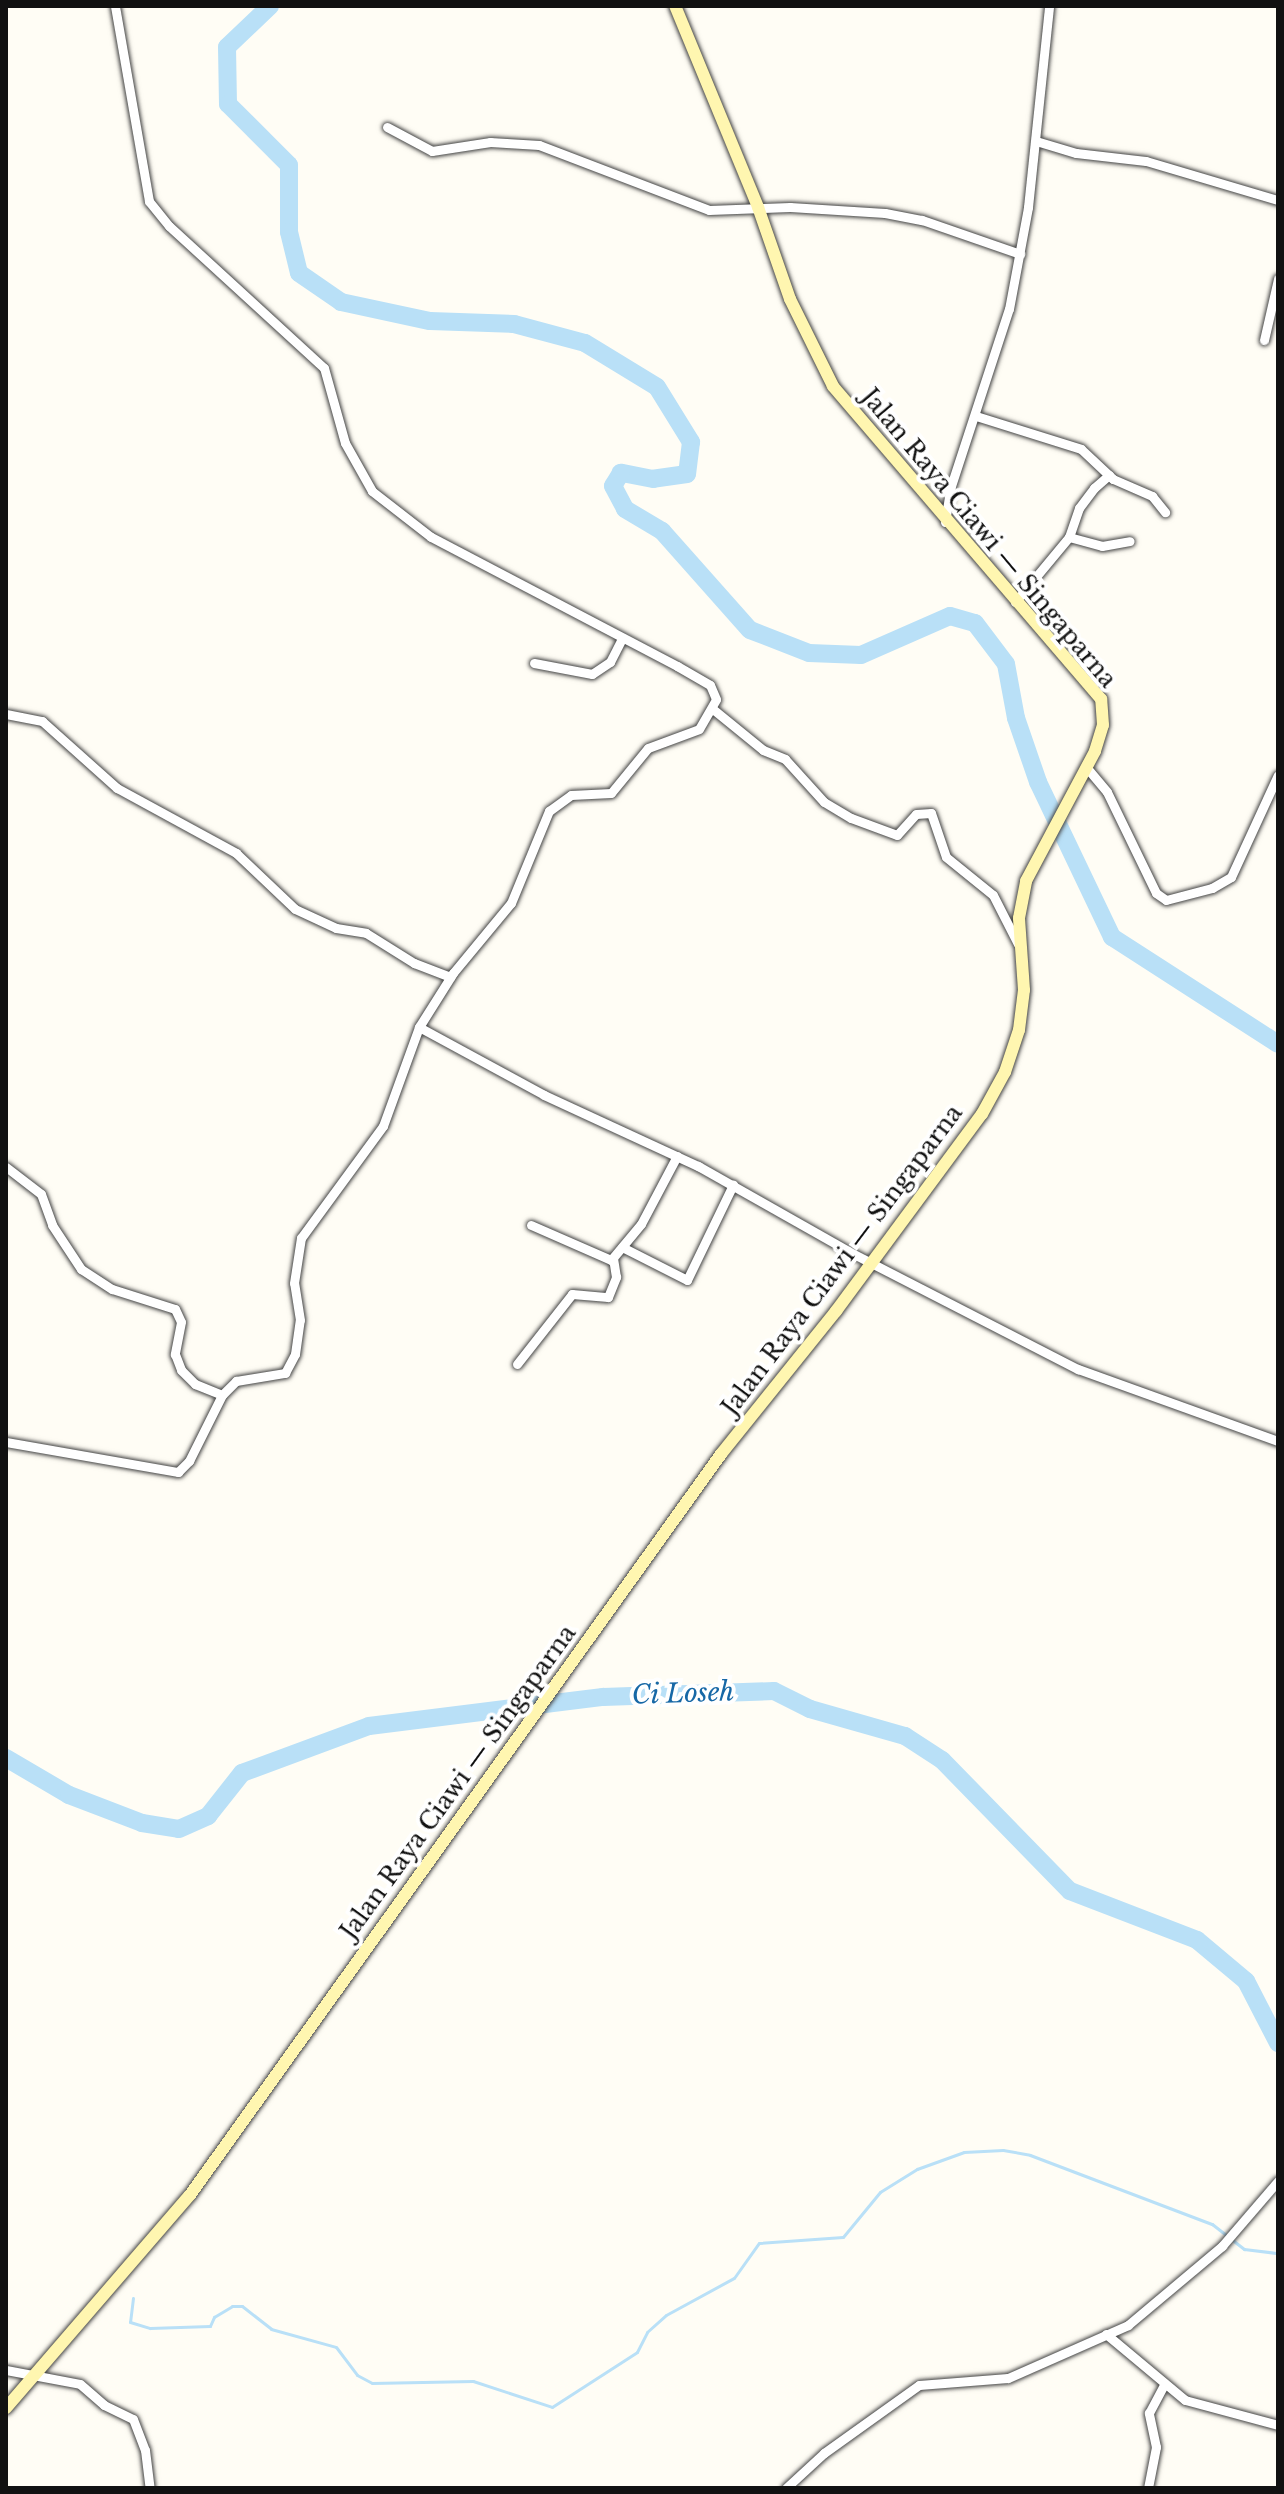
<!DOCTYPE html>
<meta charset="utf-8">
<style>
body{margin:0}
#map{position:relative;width:1284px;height:2494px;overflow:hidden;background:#fffdf5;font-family:"Libre Baskerville",serif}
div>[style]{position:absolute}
.stream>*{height:3px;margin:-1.5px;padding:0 1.5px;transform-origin:1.5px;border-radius:1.5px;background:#b9e0f7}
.river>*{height:18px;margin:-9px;padding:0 9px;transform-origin:9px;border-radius:9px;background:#b9e0f7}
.roads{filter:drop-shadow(0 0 2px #444) drop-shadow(0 0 2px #444)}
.street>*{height:9px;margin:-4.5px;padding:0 4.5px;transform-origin:4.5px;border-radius:4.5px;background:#fff}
.secondary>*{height:12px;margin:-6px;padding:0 6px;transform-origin:6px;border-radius:6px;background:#fff6b0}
span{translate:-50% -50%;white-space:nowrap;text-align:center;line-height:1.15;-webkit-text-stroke:8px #fff;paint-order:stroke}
.street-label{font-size:24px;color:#111}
.water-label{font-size:26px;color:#1768a6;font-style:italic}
.frame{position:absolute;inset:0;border:8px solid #111;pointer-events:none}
</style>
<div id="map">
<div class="stream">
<div style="left:133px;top:2298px;width:24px;rotate:97deg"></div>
<div style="left:130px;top:2322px;width:21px;rotate:17deg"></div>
<div style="left:150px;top:2328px;width:60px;rotate:-1.9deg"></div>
<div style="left:210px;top:2326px;width:10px;rotate:-66deg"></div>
<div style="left:214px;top:2317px;width:21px;rotate:-31deg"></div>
<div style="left:232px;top:2306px;width:10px"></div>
<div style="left:242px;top:2306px;width:37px;rotate:38deg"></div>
<div style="left:271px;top:2329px;width:67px;rotate:15.5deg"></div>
<div style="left:336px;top:2347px;width:35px;rotate:53deg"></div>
<div style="left:357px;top:2375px;width:17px;rotate:28deg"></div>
<div style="left:372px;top:2383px;width:101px;rotate:-1.1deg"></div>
<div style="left:473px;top:2381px;width:83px;rotate:18.2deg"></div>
<div style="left:552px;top:2407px;width:101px;rotate:-32.9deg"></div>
<div style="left:637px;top:2352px;width:22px;rotate:-63deg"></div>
<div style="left:647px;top:2332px;width:25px;rotate:-42deg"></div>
<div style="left:666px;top:2315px;width:77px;rotate:-28.6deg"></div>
<div style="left:734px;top:2278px;width:43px;rotate:-54.5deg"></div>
<div style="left:759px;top:2243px;width:84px;rotate:-4.1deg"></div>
<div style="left:843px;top:2237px;width:58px;rotate:-50.6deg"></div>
<div style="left:880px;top:2192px;width:44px;rotate:-31.9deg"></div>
<div style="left:917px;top:2169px;width:50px;rotate:-19.9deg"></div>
<div style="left:964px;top:2152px;width:39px;rotate:-3deg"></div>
<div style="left:1003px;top:2150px;width:27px;rotate:10deg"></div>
<div style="left:1030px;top:2155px;width:195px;rotate:20.8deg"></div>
<div style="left:1212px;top:2224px;width:41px;rotate:38deg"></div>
<div style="left:1244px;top:2249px;width:34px;rotate:7deg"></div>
</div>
<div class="river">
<div style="left:270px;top:6px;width:59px;rotate:136.4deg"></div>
<div style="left:227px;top:47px;width:57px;rotate:89deg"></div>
<div style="left:228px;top:104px;width:86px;rotate:45deg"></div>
<div style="left:289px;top:165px;width:67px;rotate:90deg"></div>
<div style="left:289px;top:232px;width:42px;rotate:76.3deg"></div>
<div style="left:299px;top:273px;width:51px;rotate:34.6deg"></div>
<div style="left:341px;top:302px;width:91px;rotate:12.1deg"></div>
<div style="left:430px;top:321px;width:84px;rotate:2deg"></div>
<div style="left:514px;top:324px;width:73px;rotate:15deg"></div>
<div style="left:585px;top:343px;width:84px;rotate:31.4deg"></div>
<div style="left:657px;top:387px;width:65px;rotate:58.3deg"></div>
<div style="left:691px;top:442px;width:32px;rotate:97deg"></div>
<div style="left:687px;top:474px;width:34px;rotate:172deg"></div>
<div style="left:653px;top:479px;width:33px;rotate:-169deg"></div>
<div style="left:621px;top:473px;width:15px;rotate:122deg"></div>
<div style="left:613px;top:486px;width:26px;rotate:62deg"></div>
<div style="left:625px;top:509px;width:43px;rotate:30.7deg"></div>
<div style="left:662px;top:531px;width:132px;rotate:48.4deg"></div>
<div style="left:750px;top:630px;width:63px;rotate:21.3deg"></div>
<div style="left:809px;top:653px;width:52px;rotate:2.2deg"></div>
<div style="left:861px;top:655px;width:97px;rotate:-23.7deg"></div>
<div style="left:950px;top:616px;width:26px;rotate:16deg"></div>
<div style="left:975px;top:623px;width:51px;rotate:52.9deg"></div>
<div style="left:1006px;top:664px;width:55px;rotate:79.5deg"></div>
<div style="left:1016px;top:718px;width:68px;rotate:71deg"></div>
<div style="left:1038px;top:782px;width:172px;rotate:64.5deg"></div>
<div style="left:1112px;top:937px;width:197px;rotate:32.8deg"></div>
<div style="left:6px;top:1758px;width:73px;rotate:30.4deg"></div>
<div style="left:69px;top:1795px;width:78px;rotate:21deg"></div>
<div style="left:142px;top:1823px;width:37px;rotate:9deg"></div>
<div style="left:179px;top:1829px;width:32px;rotate:-24deg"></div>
<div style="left:208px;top:1816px;width:55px;rotate:-51.7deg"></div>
<div style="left:242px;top:1773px;width:135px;rotate:-20.3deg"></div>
<div style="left:369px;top:1726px;width:236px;rotate:-7.1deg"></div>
<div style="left:603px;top:1697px;width:171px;rotate:-2deg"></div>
<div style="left:774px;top:1691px;width:40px;rotate:26.6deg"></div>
<div style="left:810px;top:1709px;width:99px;rotate:15.9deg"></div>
<div style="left:905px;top:1736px;width:44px;rotate:33deg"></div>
<div style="left:942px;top:1760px;width:183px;rotate:45.7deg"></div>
<div style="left:1070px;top:1891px;width:136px;rotate:21.1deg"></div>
<div style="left:1197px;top:1940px;width:64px;rotate:39.9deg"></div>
<div style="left:1246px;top:1981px;width:70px;rotate:62.7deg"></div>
</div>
<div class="roads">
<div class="street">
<div style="left:387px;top:127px;width:51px;rotate:28.1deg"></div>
<div style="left:432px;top:151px;width:59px;rotate:-8.8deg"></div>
<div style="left:490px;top:142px;width:49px;rotate:3.5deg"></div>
<div style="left:539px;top:145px;width:182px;rotate:20.9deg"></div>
<div style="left:709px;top:210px;width:81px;rotate:-2.1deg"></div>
<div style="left:790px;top:207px;width:95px;rotate:3.6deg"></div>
<div style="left:885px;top:213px;width:38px;rotate:11deg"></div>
<div style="left:922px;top:220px;width:104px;rotate:19.1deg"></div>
<div style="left:1036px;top:141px;width:42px;rotate:16.7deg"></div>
<div style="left:1076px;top:153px;width:70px;rotate:6.5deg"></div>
<div style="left:1146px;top:161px;width:138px;rotate:16.5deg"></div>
<div style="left:1264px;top:340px;width:63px;rotate:-77.1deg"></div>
<div style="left:976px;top:416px;width:110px;rotate:17.4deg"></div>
<div style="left:1081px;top:449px;width:44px;rotate:43.2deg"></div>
<div style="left:1113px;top:479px;width:43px;rotate:23.6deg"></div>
<div style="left:1152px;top:496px;width:21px;rotate:51deg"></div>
<div style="left:945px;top:522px;width:36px;rotate:-81deg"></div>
<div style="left:951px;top:486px;width:186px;rotate:-71.9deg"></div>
<div style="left:1009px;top:309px;width:104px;rotate:-79.4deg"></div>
<div style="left:1028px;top:207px;width:202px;rotate:-84deg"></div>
<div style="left:1069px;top:537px;width:34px;rotate:15deg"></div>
<div style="left:1102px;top:546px;width:28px;rotate:-10deg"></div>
<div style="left:1015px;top:602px;width:85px;rotate:-50.3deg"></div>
<div style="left:1069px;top:537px;width:31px;rotate:-71deg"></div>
<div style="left:1079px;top:508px;width:25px;rotate:-53deg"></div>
<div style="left:1094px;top:488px;width:20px;rotate:-41deg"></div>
<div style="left:534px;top:663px;width:59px;rotate:10.7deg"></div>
<div style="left:592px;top:674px;width:22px;rotate:-34deg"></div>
<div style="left:610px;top:662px;width:27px;rotate:-63deg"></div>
<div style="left:714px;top:710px;width:63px;rotate:39.2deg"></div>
<div style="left:763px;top:750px;width:24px;rotate:22deg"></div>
<div style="left:785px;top:759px;width:58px;rotate:47.8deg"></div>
<div style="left:824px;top:802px;width:31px;rotate:31deg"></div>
<div style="left:851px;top:818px;width:49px;rotate:20.3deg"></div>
<div style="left:897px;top:835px;width:28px;rotate:-48deg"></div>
<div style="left:916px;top:814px;width:15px;rotate:-4deg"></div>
<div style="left:931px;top:813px;width:46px;rotate:71.2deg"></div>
<div style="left:946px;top:857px;width:60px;rotate:39deg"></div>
<div style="left:993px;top:895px;width:55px;rotate:63deg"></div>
<div style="left:6px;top:714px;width:37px;rotate:11deg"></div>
<div style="left:42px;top:721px;width:101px;rotate:41.8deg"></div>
<div style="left:117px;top:788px;width:136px;rotate:28.6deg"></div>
<div style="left:236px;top:853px;width:81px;rotate:43.5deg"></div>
<div style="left:295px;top:909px;width:45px;rotate:24.9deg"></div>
<div style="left:336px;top:928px;width:30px;rotate:9deg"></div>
<div style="left:366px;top:933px;width:57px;rotate:32deg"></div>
<div style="left:414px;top:963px;width:39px;rotate:21deg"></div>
<div style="left:1087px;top:768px;width:31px;rotate:50deg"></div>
<div style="left:1107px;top:792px;width:112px;rotate:64.1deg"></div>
<div style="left:1156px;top:893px;width:12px;rotate:35deg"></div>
<div style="left:1166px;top:900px;width:48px;rotate:-14.6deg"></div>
<div style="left:1212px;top:888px;width:22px;rotate:-30deg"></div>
<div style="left:1231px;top:877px;width:112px;rotate:-65.3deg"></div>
<div style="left:419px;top:1027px;width:142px;rotate:28.5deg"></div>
<div style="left:544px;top:1095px;width:170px;rotate:24.8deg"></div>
<div style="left:698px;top:1166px;width:172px;rotate:29.5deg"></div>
<div style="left:848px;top:1251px;width:259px;rotate:27.2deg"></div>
<div style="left:1078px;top:1369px;width:213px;rotate:19.8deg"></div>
<div style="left:6px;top:1167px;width:44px;rotate:37.6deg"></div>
<div style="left:41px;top:1194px;width:33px;rotate:70deg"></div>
<div style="left:52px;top:1225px;width:53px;rotate:56.6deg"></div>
<div style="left:81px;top:1269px;width:37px;rotate:33deg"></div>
<div style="left:112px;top:1289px;width:66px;rotate:17.6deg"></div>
<div style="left:175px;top:1309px;width:14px;rotate:65deg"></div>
<div style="left:181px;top:1322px;width:33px;rotate:101deg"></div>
<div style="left:175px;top:1354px;width:17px;rotate:69deg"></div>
<div style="left:181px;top:1370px;width:20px;rotate:45deg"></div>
<div style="left:195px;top:1384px;width:29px;rotate:22deg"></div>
<div style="left:531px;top:1225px;width:87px;rotate:23.6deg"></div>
<div style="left:611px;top:1260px;width:47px;rotate:-50.2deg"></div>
<div style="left:641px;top:1224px;width:77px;rotate:-62.1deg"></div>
<div style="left:622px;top:1247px;width:73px;rotate:26.9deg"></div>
<div style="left:687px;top:1280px;width:106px;rotate:-64.2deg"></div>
<div style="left:517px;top:1364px;width:89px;rotate:-51.8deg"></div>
<div style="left:572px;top:1294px;width:36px;rotate:5deg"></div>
<div style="left:608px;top:1297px;width:22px;rotate:-68deg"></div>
<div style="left:616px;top:1277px;width:19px;rotate:-99deg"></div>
<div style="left:6px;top:1442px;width:175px;rotate:9.9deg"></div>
<div style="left:178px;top:1472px;width:16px;rotate:-45deg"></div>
<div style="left:189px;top:1461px;width:74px;rotate:-63.4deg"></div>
<div style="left:222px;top:1395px;width:20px;rotate:-45deg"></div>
<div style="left:236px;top:1381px;width:50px;rotate:-9.3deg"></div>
<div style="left:285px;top:1373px;width:21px;rotate:-62deg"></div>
<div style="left:295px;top:1354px;width:34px;rotate:-82deg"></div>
<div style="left:300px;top:1320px;width:37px;rotate:-99deg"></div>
<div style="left:294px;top:1283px;width:46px;rotate:-81.2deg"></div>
<div style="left:301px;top:1238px;width:139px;rotate:-53.8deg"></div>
<div style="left:383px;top:1126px;width:105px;rotate:-70deg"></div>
<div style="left:419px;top:1027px;width:64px;rotate:-57.8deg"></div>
<div style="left:453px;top:973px;width:91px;rotate:-50.4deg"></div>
<div style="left:511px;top:903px;width:100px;rotate:-67.6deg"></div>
<div style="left:549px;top:811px;width:27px;rotate:-36deg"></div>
<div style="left:571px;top:795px;width:40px;rotate:-2.9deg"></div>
<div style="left:611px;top:793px;width:58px;rotate:-50.6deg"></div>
<div style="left:648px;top:748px;width:54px;rotate:-20.4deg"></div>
<div style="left:699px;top:729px;width:34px;rotate:-60deg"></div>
<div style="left:716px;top:699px;width:15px;rotate:-113deg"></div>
<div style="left:710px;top:685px;width:38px;rotate:-150deg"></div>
<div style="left:677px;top:666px;width:278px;rotate:-152.3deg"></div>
<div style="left:431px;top:537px;width:75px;rotate:-142.1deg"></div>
<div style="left:372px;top:491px;width:55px;rotate:-119.4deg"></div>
<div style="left:345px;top:443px;width:78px;rotate:-105.6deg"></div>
<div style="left:324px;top:368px;width:210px;rotate:-137.5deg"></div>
<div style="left:169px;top:226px;width:32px;rotate:-129deg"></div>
<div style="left:149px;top:201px;width:198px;rotate:-99.9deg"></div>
<div style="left:1106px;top:2334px;width:103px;rotate:39.9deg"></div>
<div style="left:1185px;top:2400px;width:96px;rotate:15deg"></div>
<div style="left:6px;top:2370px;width:75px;rotate:10.7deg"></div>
<div style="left:80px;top:2384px;width:32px;rotate:41deg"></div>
<div style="left:104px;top:2405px;width:32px;rotate:26deg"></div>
<div style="left:133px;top:2419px;width:33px;rotate:69deg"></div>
<div style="left:145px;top:2450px;width:38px;rotate:83deg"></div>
<div style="left:786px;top:2488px;width:52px;rotate:-42.6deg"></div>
<div style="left:824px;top:2453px;width:117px;rotate:-35.6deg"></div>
<div style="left:919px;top:2385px;width:89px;rotate:-4.5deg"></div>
<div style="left:1008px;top:2378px;width:131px;rotate:-23.8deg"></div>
<div style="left:1128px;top:2325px;width:123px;rotate:-40deg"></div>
<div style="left:1222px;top:2246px;width:86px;rotate:-49.3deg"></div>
<div style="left:1148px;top:2488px;width:42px;rotate:-79deg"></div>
<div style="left:1156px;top:2447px;width:35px;rotate:-102deg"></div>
<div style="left:1149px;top:2413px;width:32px;rotate:-62deg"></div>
</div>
<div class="secondary">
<div style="left:6px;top:2408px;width:281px;rotate:-49.2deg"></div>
<div style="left:190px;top:2195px;width:912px;rotate:-54.37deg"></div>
<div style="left:721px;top:1454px;width:184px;rotate:-51.2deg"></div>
<div style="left:836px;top:1311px;width:245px;rotate:-53.5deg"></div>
<div style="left:982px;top:1114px;width:48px;rotate:-61.3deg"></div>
<div style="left:1005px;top:1072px;width:44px;rotate:-71.6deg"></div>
<div style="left:1019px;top:1030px;width:40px;rotate:-82.9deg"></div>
<div style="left:1024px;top:990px;width:72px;rotate:-94deg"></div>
<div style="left:1019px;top:918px;width:38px;rotate:-79deg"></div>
<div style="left:1026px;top:881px;width:147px;rotate:-62deg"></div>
<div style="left:1095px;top:751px;width:27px;rotate:-73deg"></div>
<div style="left:1103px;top:725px;width:26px;rotate:-94deg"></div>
<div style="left:1101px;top:699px;width:412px;rotate:-130.6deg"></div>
<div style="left:833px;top:386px;width:97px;rotate:-116.3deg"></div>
<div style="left:790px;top:299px;width:97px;rotate:-109.2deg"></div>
<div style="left:758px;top:207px;width:217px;rotate:-112.4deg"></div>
</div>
</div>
<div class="street-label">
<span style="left:989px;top:538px;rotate:50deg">Jalan Raya Ciawi — Singaparna</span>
<span style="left:842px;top:1260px;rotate:-53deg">Jalan Raya Ciawi — Singaparna</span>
<span style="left:458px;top:1782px;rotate:-54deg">Jalan Raya Ciawi — Singaparna</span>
</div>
<div class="water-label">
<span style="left:683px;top:1694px;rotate:-2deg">Ci Loseh</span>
</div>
<div class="frame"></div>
</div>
